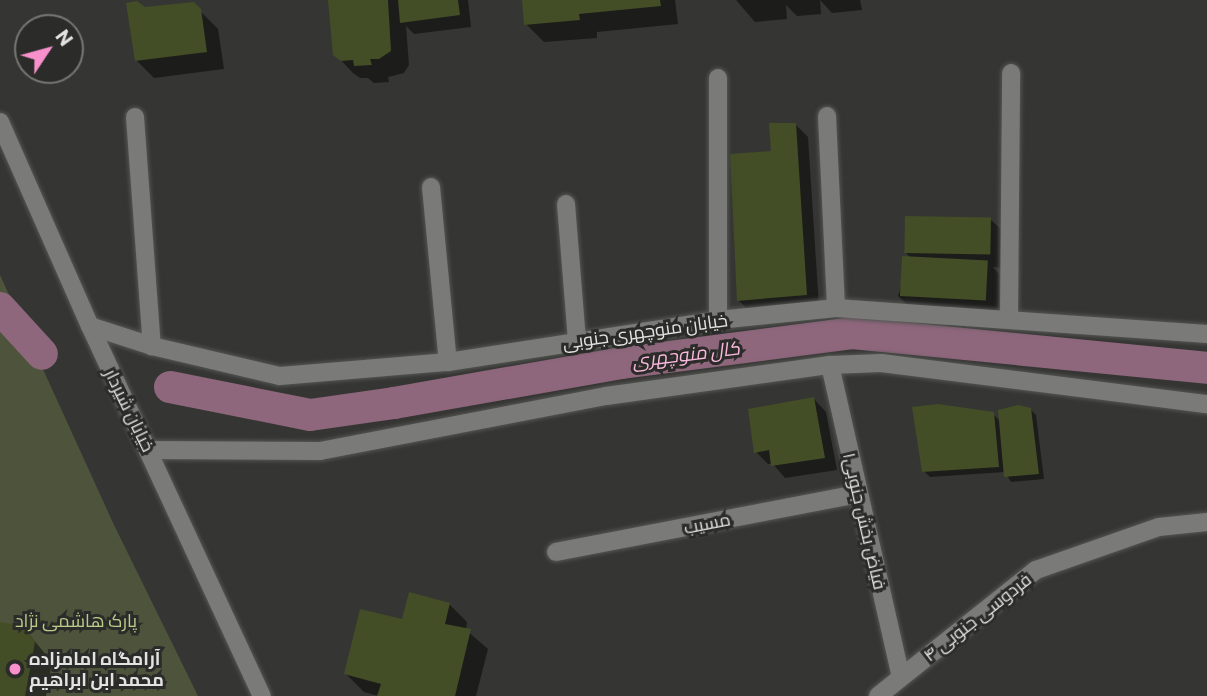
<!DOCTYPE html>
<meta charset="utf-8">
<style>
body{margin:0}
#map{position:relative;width:1207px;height:696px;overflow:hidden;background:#353633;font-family:Commissioner,Cairo,sans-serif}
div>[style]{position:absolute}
.green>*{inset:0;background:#4e543c}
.shadow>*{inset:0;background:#0007}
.canal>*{height:32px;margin:-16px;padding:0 16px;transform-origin:16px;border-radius:16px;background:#8f677d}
.building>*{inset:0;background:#434d26;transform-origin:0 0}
.roads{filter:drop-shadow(0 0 2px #545553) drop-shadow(0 0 2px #545553)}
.street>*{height:18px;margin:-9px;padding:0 9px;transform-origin:9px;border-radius:9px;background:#7a7b78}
.secondary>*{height:18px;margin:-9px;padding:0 9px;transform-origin:9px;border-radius:9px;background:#7a7b78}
.dots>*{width:19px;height:19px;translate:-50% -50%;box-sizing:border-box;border:4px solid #2b2c29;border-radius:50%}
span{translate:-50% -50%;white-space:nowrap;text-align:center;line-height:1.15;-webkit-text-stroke:6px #2b2c29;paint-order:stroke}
.street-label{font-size:18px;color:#e3e4e2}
.park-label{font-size:18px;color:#bacc8a}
.poi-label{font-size:18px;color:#e3e4e2;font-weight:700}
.left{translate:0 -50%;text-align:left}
.water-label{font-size:19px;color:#fbb8dd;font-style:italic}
.north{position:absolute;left:14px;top:14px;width:70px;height:70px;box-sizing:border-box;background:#2b2c29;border:2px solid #757673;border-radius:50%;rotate:54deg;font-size:19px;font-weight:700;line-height:28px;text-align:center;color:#e3e4e2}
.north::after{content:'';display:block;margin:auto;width:24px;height:32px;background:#f890cc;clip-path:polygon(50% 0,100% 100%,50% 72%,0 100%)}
</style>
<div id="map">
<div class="green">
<div style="clip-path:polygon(0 275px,114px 525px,198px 696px,0 696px)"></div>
</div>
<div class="shadow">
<div style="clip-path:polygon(330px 0,468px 0,471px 27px,414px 34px,406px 26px,409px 65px,404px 73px,388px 77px,389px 82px,374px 83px,368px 78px,360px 78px,353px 73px,335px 54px)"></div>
<div style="clip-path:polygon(524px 0,675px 0,678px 24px,597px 32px,597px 38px,544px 42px,526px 24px)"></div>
<div style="clip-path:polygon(736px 0,860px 0,862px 10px,832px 13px,820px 0,821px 14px,797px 16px,786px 5px,787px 19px,755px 22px)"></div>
<div style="clip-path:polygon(193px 4px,218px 29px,224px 69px,154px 78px,136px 60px)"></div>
<div style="clip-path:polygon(795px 124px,808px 137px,819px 307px,752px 313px,739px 301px)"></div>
<div style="clip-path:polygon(990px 219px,1003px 231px,1002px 268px,993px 267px,999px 274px,999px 315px,911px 308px,898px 296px,911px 258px,905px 252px)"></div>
<div style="clip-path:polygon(814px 399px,826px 412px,837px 470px,785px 478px,773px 464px,768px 464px,756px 452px)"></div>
<div style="clip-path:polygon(1030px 409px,1036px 415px,1044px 479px,1011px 482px,1005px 472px,930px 477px,924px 471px,993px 414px,1001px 422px)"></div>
<div style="clip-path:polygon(449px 604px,467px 622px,466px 630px,488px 649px,476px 696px,379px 696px,364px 692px,346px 674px,404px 621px)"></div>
<div style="clip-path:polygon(0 624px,23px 627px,52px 662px,46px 696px,0 696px)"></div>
</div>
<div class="canal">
<div style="left:0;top:308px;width:62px;rotate:47.6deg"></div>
<div style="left:170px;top:387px;width:143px;rotate:11.3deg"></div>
<div style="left:310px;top:415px;width:85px;rotate:-8.1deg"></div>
<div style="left:394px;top:403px;width:231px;rotate:-10deg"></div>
<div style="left:622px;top:363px;width:232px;rotate:-7.4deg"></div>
<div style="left:852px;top:333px;width:357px;rotate:5.6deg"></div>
</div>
<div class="building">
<div style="clip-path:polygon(328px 0,388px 0,391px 51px,379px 59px,370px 59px,372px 65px,354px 66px,353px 60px,341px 61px,333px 55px)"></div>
<div style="clip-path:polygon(398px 0,458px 0,460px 15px,400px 23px)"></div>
<div style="clip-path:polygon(522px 0,660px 0,661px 6px,579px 14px,580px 20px,524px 25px)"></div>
<div style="clip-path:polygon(137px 1px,145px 7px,194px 2px,201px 9px,207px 52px,135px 61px,126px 3px)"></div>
<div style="clip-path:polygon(769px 123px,796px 123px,807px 295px,737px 301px,730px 154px,771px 151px)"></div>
<div style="left:905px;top:216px;width:86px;height:37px;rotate:1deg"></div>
<div style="left:902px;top:256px;width:86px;height:40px;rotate:3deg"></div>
<div style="clip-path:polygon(814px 397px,825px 458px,771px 466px,769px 450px,754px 453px,748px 409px)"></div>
<div style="clip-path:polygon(938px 404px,994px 412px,999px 467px,922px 472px,912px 407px)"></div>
<div style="clip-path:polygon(1018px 405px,1031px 408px,1039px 474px,1004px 477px,998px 410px)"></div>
<div style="clip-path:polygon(409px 592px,450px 603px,445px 624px,471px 629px,455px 696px,377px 696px,381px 684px,344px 674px,360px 609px,402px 619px)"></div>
<div style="clip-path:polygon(0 622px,24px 626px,35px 642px,25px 696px,0 696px)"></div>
</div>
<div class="roads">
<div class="street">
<div style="left:718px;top:78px;width:242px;rotate:90deg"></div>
<div style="left:827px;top:116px;width:192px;rotate:87.3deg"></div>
<div style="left:135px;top:117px;width:230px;rotate:85.8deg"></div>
<div style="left:431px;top:187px;width:176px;rotate:84.5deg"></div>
<div style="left:566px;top:204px;width:136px;rotate:85.4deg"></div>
<div style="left:1009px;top:319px;width:246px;rotate:-89.5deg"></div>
<div style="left:830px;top:365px;width:320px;rotate:77.2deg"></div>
<div style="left:556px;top:552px;width:308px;rotate:-10.9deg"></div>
<div style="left:878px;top:696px;width:202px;rotate:-38.6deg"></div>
<div style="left:1036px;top:570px;width:130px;rotate:-19.3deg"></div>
<div style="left:1159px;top:527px;width:48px;rotate:-5.9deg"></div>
</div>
<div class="secondary">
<div style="left:0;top:122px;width:223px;rotate:66.2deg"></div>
<div style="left:90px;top:326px;width:408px;rotate:65.1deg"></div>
<div style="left:90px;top:326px;width:65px;rotate:17.9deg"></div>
<div style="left:152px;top:346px;width:131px;rotate:13.2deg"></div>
<div style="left:280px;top:376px;width:169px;rotate:-4.8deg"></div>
<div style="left:448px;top:362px;width:273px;rotate:-8.8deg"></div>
<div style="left:718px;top:320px;width:119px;rotate:-5.8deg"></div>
<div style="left:836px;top:308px;width:372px;rotate:4deg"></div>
<div style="left:149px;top:450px;width:171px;rotate:0.3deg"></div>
<div style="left:320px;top:451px;width:291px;rotate:-10.9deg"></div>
<div style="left:606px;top:396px;width:226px;rotate:-7.9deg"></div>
<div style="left:830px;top:365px;width:51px;rotate:-2.2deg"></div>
<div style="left:881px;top:363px;width:329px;rotate:7.2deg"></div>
</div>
</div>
<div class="dots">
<div style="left:15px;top:669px;background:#f890cc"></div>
</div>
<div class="street-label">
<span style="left:645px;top:331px;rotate:-8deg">خیابان منوچهری جنوبی</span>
<span style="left:130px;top:410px;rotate:64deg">خیابان شیردار</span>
<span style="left:865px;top:521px;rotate:77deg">فیاض بخش جنوبی۱</span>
<span style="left:707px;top:523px;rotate:-11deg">مسیب</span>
<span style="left:977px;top:617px;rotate:-38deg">فردوسی جنوبی ۴</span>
</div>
<div class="park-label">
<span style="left:76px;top:620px">پارک هاشمی نژاد</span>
</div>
<div class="poi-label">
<span class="left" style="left:29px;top:669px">آرامگاه امامزاده<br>محمد ابن ابراهیم</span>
</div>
<div class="water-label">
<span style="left:686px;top:354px;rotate:-7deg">کال منوچهری</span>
</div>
<div class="north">N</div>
</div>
